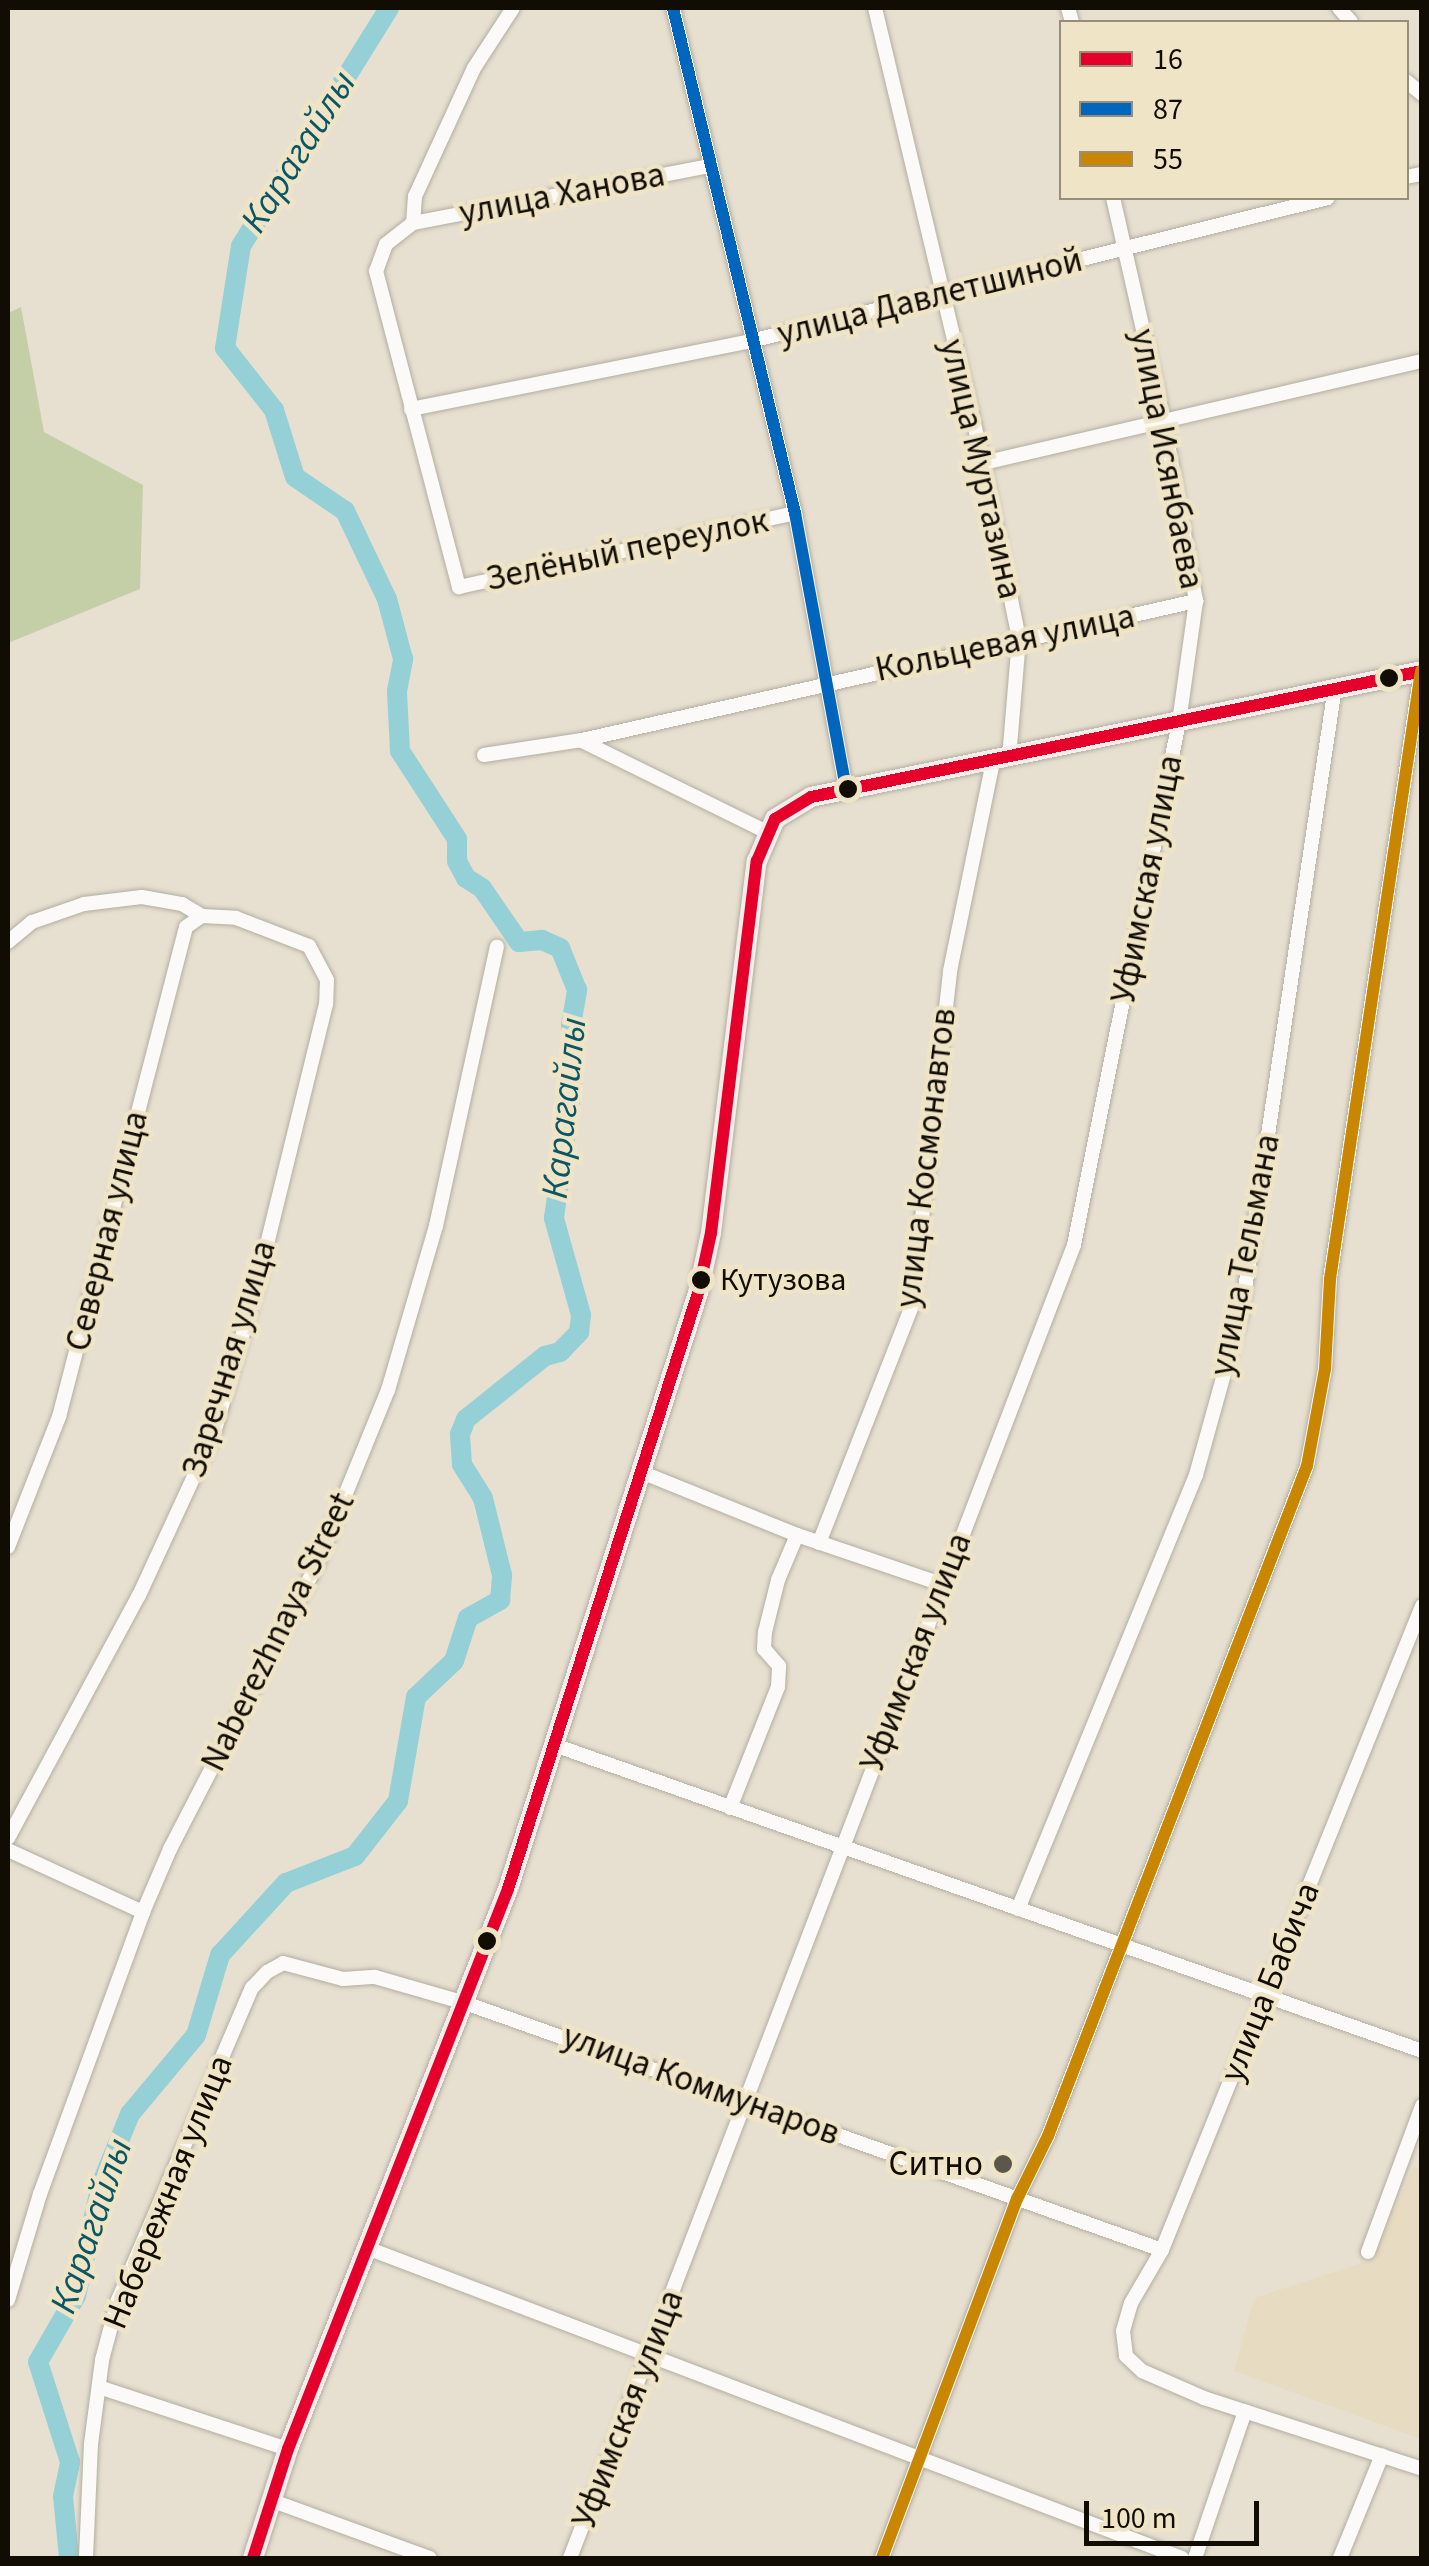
<!DOCTYPE html>
<meta charset="utf-8">
<style>
body{margin:0}
#map{position:relative;width:1429px;height:2566px;overflow:hidden;background:#e7e0d0;font-family:"Source Sans 3",sans-serif}
div>[style]{position:absolute}
.built>*{inset:0;background:#e7dcc1}
.forest>*{inset:0;background:#c4cfa7}
.river>*{height:20px;margin:-10px;padding:0 10px;transform-origin:10px;border-radius:10px;background:#96d0d7}
.roads{filter:drop-shadow(0 0 2px #b3aea2) drop-shadow(0 0 2px #b3aea2)}
.minor>*{height:14px;margin:-7px;padding:0 7px;transform-origin:7px;border-radius:7px;background:#fbfaf8}
.secondary>*{height:20px;margin:-10px;padding:0 10px;transform-origin:10px;border-radius:10px;background:#f3eeeb}
.bus-1>*{height:12px;margin:-6px;padding:0 6px;transform-origin:6px;border-radius:6px;background:#e4002b}
.bus-2>*{height:12px;margin:-6px;padding:0 6px;transform-origin:6px;border-radius:6px;background:#0065bd}
.bus-3>*{height:12px;margin:-6px;padding:0 6px;transform-origin:6px;border-radius:6px;background:#c98701}
.dots>*{width:28px;height:28px;translate:-50% -50%;box-sizing:border-box;border:5px solid #f0e4c7;border-radius:50%}
span{translate:-50% -50%;white-space:nowrap;text-align:center;line-height:1.15;-webkit-text-stroke:9px #f0e4c7;paint-order:stroke}
.bus-label{font-size:32px;color:#110d04}
.left{translate:0 -50%;text-align:left}
.street-label{font-size:35px;color:#110d04}
.poi-label{font-size:35px;color:#110d04}
.right{translate:-100% -50%;text-align:right}
.water-label{font-size:38px;color:#0a5663;font-style:italic}
.frame{position:absolute;inset:0;border:10px solid #110d04;pointer-events:none}
.legend{position:absolute;left:1059px;top:20px;width:350px;height:180px;box-sizing:border-box;background:#f0e4c7;border:2px solid #978e79;margin:0;padding:12px 18px;list-style:none;font-size:30px;color:#110d04}
.legend li{display:flex;align-items:center;gap:20px;height:50px}
.legend b{width:50px;border:2px solid #978e79}
.scale{position:absolute;left:1084px;top:2501px;width:175px;height:45px;box-sizing:border-box;border:5px solid #110d04;border-top:0;padding-left:12px;font-size:30px;line-height:35px;white-space:nowrap;color:#110d04;-webkit-text-stroke:8px #f0e4c7;paint-order:stroke}
</style>
<div id="map">
<div class="built">
<div style="clip-path:polygon(1413px 2167px,1422px 2168px,1421px 2439px,1234px 2371px,1254px 2298px,1374px 2259px)"></div>
</div>
<div class="forest">
<div style="clip-path:polygon(21px 307px,44px 432px,143px 485px,140px 589px,8px 643px,8px 313px)"></div>
</div>
<div class="river">
<div style="left:69px;top:2558px;width:62px;rotate:-95.5deg"></div>
<div style="left:63px;top:2496px;width:35px;rotate:-78deg"></div>
<div style="left:70px;top:2462px;width:105px;rotate:-107.7deg"></div>
<div style="left:38px;top:2362px;width:76px;rotate:-60.1deg"></div>
<div style="left:76px;top:2296px;width:114px;rotate:-77.3deg"></div>
<div style="left:101px;top:2185px;width:77px;rotate:-67.8deg"></div>
<div style="left:130px;top:2114px;width:103px;rotate:-50.1deg"></div>
<div style="left:196px;top:2035px;width:84px;rotate:-73.3deg"></div>
<div style="left:220px;top:1955px;width:98px;rotate:-47.5deg"></div>
<div style="left:286px;top:1883px;width:74px;rotate:-21.4deg"></div>
<div style="left:355px;top:1856px;width:70px;rotate:-52deg"></div>
<div style="left:398px;top:1801px;width:106px;rotate:-80.2deg"></div>
<div style="left:416px;top:1697px;width:52px;rotate:-43.5deg"></div>
<div style="left:454px;top:1661px;width:45px;rotate:-72deg"></div>
<div style="left:468px;top:1618px;width:37px;rotate:-29deg"></div>
<div style="left:500px;top:1600px;width:25px;rotate:-85deg"></div>
<div style="left:502px;top:1575px;width:79px;rotate:-103.9deg"></div>
<div style="left:483px;top:1498px;width:40px;rotate:-122deg"></div>
<div style="left:462px;top:1464px;width:30px;rotate:-94deg"></div>
<div style="left:460px;top:1434px;width:16px;rotate:-68deg"></div>
<div style="left:466px;top:1419px;width:101px;rotate:-38.6deg"></div>
<div style="left:545px;top:1356px;width:16px;rotate:-15deg"></div>
<div style="left:560px;top:1352px;width:28px;rotate:-46deg"></div>
<div style="left:579px;top:1332px;width:17px;rotate:-83deg"></div>
<div style="left:581px;top:1315px;width:101px;rotate:-105.6deg"></div>
<div style="left:554px;top:1218px;width:130px;rotate:-82.1deg"></div>
<div style="left:572px;top:1089px;width:64px;rotate:-90.9deg"></div>
<div style="left:571px;top:1025px;width:36px;rotate:-80deg"></div>
<div style="left:577px;top:990px;width:45px;rotate:-112deg"></div>
<div style="left:560px;top:948px;width:20px;rotate:-156deg"></div>
<div style="left:542px;top:940px;width:23px;rotate:175deg"></div>
<div style="left:519px;top:942px;width:65px;rotate:-124.4deg"></div>
<div style="left:482px;top:888px;width:19px;rotate:-148deg"></div>
<div style="left:466px;top:878px;width:19px;rotate:-118deg"></div>
<div style="left:457px;top:861px;width:22px;rotate:-90deg"></div>
<div style="left:457px;top:839px;width:105px;rotate:-122.9deg"></div>
<div style="left:400px;top:751px;width:60px;rotate:-92.9deg"></div>
<div style="left:397px;top:691px;width:33px;rotate:-79deg"></div>
<div style="left:403px;top:659px;width:62px;rotate:-104.9deg"></div>
<div style="left:387px;top:599px;width:98px;rotate:-115.5deg"></div>
<div style="left:345px;top:511px;width:60px;rotate:-145.8deg"></div>
<div style="left:295px;top:477px;width:70px;rotate:-107.4deg"></div>
<div style="left:274px;top:410px;width:79px;rotate:-128.3deg"></div>
<div style="left:225px;top:348px;width:103px;rotate:-81.1deg"></div>
<div style="left:241px;top:246px;width:280px;rotate:-58.1deg"></div>
</div>
<div class="roads">
<div class="minor">
<div style="left:513px;top:8px;width:72px;rotate:123deg"></div>
<div style="left:474px;top:68px;width:141px;rotate:114.7deg"></div>
<div style="left:415px;top:196px;width:27px;rotate:94deg"></div>
<div style="left:413px;top:223px;width:34px;rotate:142deg"></div>
<div style="left:386px;top:244px;width:29px;rotate:110deg"></div>
<div style="left:376px;top:271px;width:327px;rotate:75.3deg"></div>
<div style="left:459px;top:587px;width:344px;rotate:-12.4deg"></div>
<div style="left:673px;top:8px;width:520px;rotate:76.42deg"></div>
<div style="left:795px;top:513px;width:281px;rotate:79.5deg"></div>
<div style="left:875px;top:8px;width:468px;rotate:76.6deg"></div>
<div style="left:983px;top:463px;width:180px;rotate:78.4deg"></div>
<div style="left:1019px;top:639px;width:120px;rotate:94.8deg"></div>
<div style="left:1068px;top:8px;width:15px;rotate:74deg"></div>
<div style="left:1339px;top:8px;width:18px;rotate:49deg"></div>
<div style="left:1406px;top:81px;width:21px;rotate:39deg"></div>
<div style="left:1406px;top:177px;width:16px;rotate:-11deg"></div>
<div style="left:413px;top:223px;width:302px;rotate:-10.9deg"></div>
<div style="left:411px;top:409px;width:347px;rotate:-11.3deg"></div>
<div style="left:751px;top:341px;width:594px;rotate:-13.92deg"></div>
<div style="left:983px;top:463px;width:451px;rotate:-13.1deg"></div>
<div style="left:582px;top:741px;width:206px;rotate:26.2deg"></div>
<div style="left:484px;top:755px;width:99px;rotate:-8.7deg"></div>
<div style="left:582px;top:740px;width:630px;rotate:-12.76deg"></div>
<div style="left:8px;top:942px;width:31px;rotate:-40deg"></div>
<div style="left:32px;top:922px;width:55px;rotate:-19.1deg"></div>
<div style="left:84px;top:904px;width:58px;rotate:-6.9deg"></div>
<div style="left:142px;top:897px;width:41px;rotate:9.9deg"></div>
<div style="left:182px;top:904px;width:23px;rotate:31deg"></div>
<div style="left:202px;top:916px;width:34px;rotate:3deg"></div>
<div style="left:236px;top:918px;width:78px;rotate:21deg"></div>
<div style="left:309px;top:946px;width:38px;rotate:62deg"></div>
<div style="left:327px;top:980px;width:24px;rotate:92deg"></div>
<div style="left:326px;top:1004px;width:297px;rotate:103.8deg"></div>
<div style="left:255px;top:1292px;width:147px;rotate:106.2deg"></div>
<div style="left:214px;top:1433px;width:179px;rotate:114.8deg"></div>
<div style="left:139px;top:1595px;width:276px;rotate:118.3deg"></div>
<div style="left:641px;top:1472px;width:168px;rotate:22deg"></div>
<div style="left:797px;top:1535px;width:152px;rotate:18.8deg"></div>
<div style="left:819px;top:1543px;width:255px;rotate:-68.6deg"></div>
<div style="left:912px;top:1306px;width:337px;rotate:-83.5deg"></div>
<div style="left:950px;top:971px;width:213px;rotate:-78.4deg"></div>
<div style="left:8px;top:1547px;width:140px;rotate:-68.6deg"></div>
<div style="left:59px;top:1417px;width:506px;rotate:-75.47deg"></div>
<div style="left:186px;top:927px;width:19px;rotate:-35deg"></div>
<div style="left:1422px;top:1606px;width:695px;rotate:111.99deg"></div>
<div style="left:1162px;top:2250px;width:61px;rotate:120.3deg"></div>
<div style="left:1131px;top:2303px;width:29px;rotate:106deg"></div>
<div style="left:1123px;top:2331px;width:25px;rotate:83deg"></div>
<div style="left:1126px;top:2356px;width:22px;rotate:43deg"></div>
<div style="left:1142px;top:2371px;width:68px;rotate:23.5deg"></div>
<div style="left:1204px;top:2398px;width:229px;rotate:18deg"></div>
<div style="left:557px;top:1746px;width:917px;rotate:19.42deg"></div>
<div style="left:730px;top:1808px;width:130px;rotate:-68.4deg"></div>
<div style="left:778px;top:1687px;width:21px;rotate:-87deg"></div>
<div style="left:779px;top:1666px;width:23px;rotate:-131deg"></div>
<div style="left:764px;top:1649px;width:17px;rotate:-87deg"></div>
<div style="left:765px;top:1632px;width:54px;rotate:-76deg"></div>
<div style="left:778px;top:1580px;width:49px;rotate:-67.1deg"></div>
<div style="left:8px;top:1850px;width:149px;rotate:24.7deg"></div>
<div style="left:1018px;top:1909px;width:469px;rotate:-67.7deg"></div>
<div style="left:1196px;top:1475px;width:172px;rotate:-74.5deg"></div>
<div style="left:1242px;top:1309px;width:629px;rotate:-81.5deg"></div>
<div style="left:367px;top:2248px;width:872px;rotate:20.83deg"></div>
<div style="left:1368px;top:2252px;width:156px;rotate:-69.7deg"></div>
<div style="left:8px;top:2300px;width:111px;rotate:-73.2deg"></div>
<div style="left:40px;top:2194px;width:300px;rotate:-69.9deg"></div>
<div style="left:143px;top:1912px;width:69px;rotate:-66.8deg"></div>
<div style="left:170px;top:1849px;width:321px;rotate:-62.7deg"></div>
<div style="left:317px;top:1564px;width:188px;rotate:-67.8deg"></div>
<div style="left:388px;top:1390px;width:171px;rotate:-73.7deg"></div>
<div style="left:436px;top:1226px;width:286px;rotate:-77.7deg"></div>
<div style="left:102px;top:2388px;width:196px;rotate:18.2deg"></div>
<div style="left:273px;top:2501px;width:167px;rotate:20deg"></div>
<div style="left:86px;top:2558px;width:114px;rotate:-87.5deg"></div>
<div style="left:91px;top:2444px;width:85px;rotate:-82.5deg"></div>
<div style="left:102px;top:2360px;width:62px;rotate:-75.1deg"></div>
<div style="left:118px;top:2300px;width:340px;rotate:-66.8deg"></div>
<div style="left:252px;top:1988px;width:22px;rotate:-47deg"></div>
<div style="left:267px;top:1972px;width:18px;rotate:-29deg"></div>
<div style="left:283px;top:1963px;width:62px;rotate:14.9deg"></div>
<div style="left:343px;top:1979px;width:32px;rotate:-4deg"></div>
<div style="left:375px;top:1977px;width:94px;rotate:16.1deg"></div>
<div style="left:465px;top:2003px;width:739px;rotate:19.51deg"></div>
<div style="left:570px;top:2558px;width:1406px;rotate:-69deg"></div>
<div style="left:1074px;top:1245px;width:533px;rotate:-78.65deg"></div>
<div style="left:1179px;top:722px;width:122px;rotate:-82deg"></div>
<div style="left:1196px;top:601px;width:182px;rotate:-100.1deg"></div>
<div style="left:1164px;top:422px;width:230px;rotate:-102.8deg"></div>
<div style="left:882px;top:2558px;width:384px;rotate:-69.4deg"></div>
<div style="left:1017px;top:2199px;width:70px;rotate:-63.8deg"></div>
<div style="left:1048px;top:2136px;width:718px;rotate:-68.87deg"></div>
<div style="left:1307px;top:1466px;width:99px;rotate:-79.5deg"></div>
<div style="left:1325px;top:1369px;width:90px;rotate:-86.8deg"></div>
<div style="left:1330px;top:1279px;width:615px;rotate:-81.49deg"></div>
<div style="left:1195px;top:2558px;width:155px;rotate:-71.2deg"></div>
<div style="left:1340px;top:2558px;width:111px;rotate:-67.8deg"></div>
</div>
<div class="secondary">
<div style="left:253px;top:2558px;width:114px;rotate:-72.2deg"></div>
<div style="left:288px;top:2449px;width:602px;rotate:-68.55deg"></div>
<div style="left:508px;top:1889px;width:626px;rotate:-72.32deg"></div>
<div style="left:698px;top:1293px;width:61px;rotate:-77.8deg"></div>
<div style="left:711px;top:1233px;width:375px;rotate:-83deg"></div>
<div style="left:757px;top:861px;width:46px;rotate:-66.8deg"></div>
<div style="left:775px;top:819px;width:42px;rotate:-31.4deg"></div>
<div style="left:811px;top:797px;width:624px;rotate:-11.65deg"></div>
</div>
</div>
<div class="bus-1">
<div style="left:253px;top:2558px;width:114px;rotate:-72.2deg"></div>
<div style="left:288px;top:2449px;width:602px;rotate:-68.55deg"></div>
<div style="left:508px;top:1889px;width:626px;rotate:-72.32deg"></div>
<div style="left:698px;top:1293px;width:61px;rotate:-77.8deg"></div>
<div style="left:711px;top:1233px;width:375px;rotate:-83deg"></div>
<div style="left:757px;top:861px;width:46px;rotate:-66.8deg"></div>
<div style="left:775px;top:819px;width:42px;rotate:-31.4deg"></div>
<div style="left:811px;top:797px;width:624px;rotate:-11.65deg"></div>
</div>
<div class="bus-2">
<div style="left:673px;top:8px;width:520px;rotate:76.42deg"></div>
<div style="left:795px;top:513px;width:281px;rotate:79.5deg"></div>
</div>
<div class="bus-3">
<div style="left:882px;top:2558px;width:384px;rotate:-69.4deg"></div>
<div style="left:1017px;top:2199px;width:70px;rotate:-63.8deg"></div>
<div style="left:1048px;top:2136px;width:718px;rotate:-68.87deg"></div>
<div style="left:1307px;top:1466px;width:99px;rotate:-79.5deg"></div>
<div style="left:1325px;top:1369px;width:90px;rotate:-86.8deg"></div>
<div style="left:1330px;top:1279px;width:615px;rotate:-81.49deg"></div>
</div>
<div class="dots">
<div style="left:1389px;top:678px;background:#110d04"></div>
<div style="left:848px;top:789px;background:#110d04"></div>
<div style="left:701px;top:1280px;background:#110d04"></div>
<div style="left:487px;top:1941px;background:#110d04"></div>
<div style="left:1003px;top:2164px;background:#5c574b"></div>
</div>
<div class="bus-label">
<span class="left" style="left:720px;top:1280px">Кутузова</span>
</div>
<div class="street-label">
<span style="left:562px;top:194px;rotate:-11deg">улица Ханова</span>
<span style="left:930px;top:297px;rotate:-14deg">улица Давлетшиной</span>
<span style="left:1167px;top:459px;rotate:79deg">улица Исянбаева</span>
<span style="left:981px;top:469px;rotate:77deg">улица Муртазина</span>
<span style="left:627px;top:550px;rotate:-12deg">Зелёный переулок</span>
<span style="left:1005px;top:643px;rotate:-12deg">Кольцевая улица</span>
<span style="left:1147px;top:879px;rotate:-79deg">Уфимская улица</span>
<span style="left:926px;top:1158px;rotate:-83deg">улица Космонавтов</span>
<span style="left:107px;top:1231px;rotate:-76deg">Северная улица</span>
<span style="left:1245px;top:1255px;rotate:-79deg">улица Тельмана</span>
<span style="left:229px;top:1359px;rotate:-73deg">Заречная улица</span>
<span style="left:278px;top:1632px;rotate:-64deg">Naberezhnaya Street</span>
<span style="left:916px;top:1652px;rotate:-69deg">Уфимская улица</span>
<span style="left:1270px;top:1982px;rotate:-68deg">улица Бабича</span>
<span style="left:701px;top:2085px;rotate:20deg">улица Коммунаров</span>
<span style="left:168px;top:2192px;rotate:-68deg">Набережная улица</span>
<span style="left:628px;top:2409px;rotate:-69deg">Уфимская улица</span>
</div>
<div class="poi-label">
<span class="right" style="left:983px;top:2164px">Ситно</span>
</div>
<div class="water-label">
<span style="left:299px;top:152px;rotate:-58deg">Карагайлы</span>
<span style="left:565px;top:1108px;rotate:-84deg">Карагайлы</span>
<span style="left:92px;top:2226px;rotate:-71deg">Карагайлы</span>
</div>
<div class="frame"></div>
<ul class="legend">
<li><b style="height:12px;background:#e4002b"></b>16</li>
<li><b style="height:12px;background:#0065bd"></b>87</li>
<li><b style="height:12px;background:#c98701"></b>55</li>
</ul>
<div class="scale">100 m</div>
</div>
